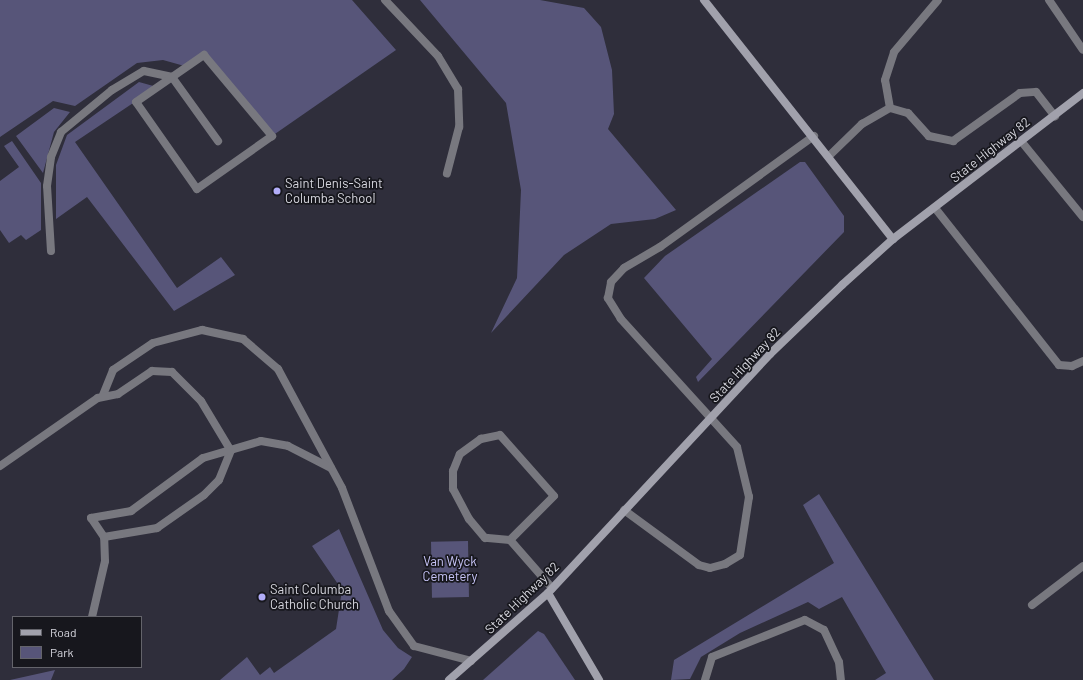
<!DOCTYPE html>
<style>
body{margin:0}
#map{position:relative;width:1083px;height:680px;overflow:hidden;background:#2f2e3b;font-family:Barlow,sans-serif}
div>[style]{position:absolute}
.green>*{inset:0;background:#575579;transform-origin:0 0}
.lane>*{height:8px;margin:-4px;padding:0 4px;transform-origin:4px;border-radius:4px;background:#78787f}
.street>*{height:8px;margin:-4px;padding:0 4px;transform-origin:4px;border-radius:4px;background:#78787f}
.secondary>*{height:8px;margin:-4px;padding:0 4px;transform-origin:4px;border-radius:4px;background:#a1a1ac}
.dots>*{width:11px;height:11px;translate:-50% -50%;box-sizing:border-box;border:2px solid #17171d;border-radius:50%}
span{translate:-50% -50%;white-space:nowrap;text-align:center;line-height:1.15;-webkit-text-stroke:3.5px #17171d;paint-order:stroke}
.street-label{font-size:13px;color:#d7d7df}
.poi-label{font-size:13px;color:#d7d7df}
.left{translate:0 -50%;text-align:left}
.park-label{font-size:13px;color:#c7c4f7}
.legend{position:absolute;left:12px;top:616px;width:130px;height:52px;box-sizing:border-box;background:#17171d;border:1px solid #64646b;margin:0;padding:5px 7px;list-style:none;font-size:12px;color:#d7d7df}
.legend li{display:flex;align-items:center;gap:8px;height:20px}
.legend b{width:20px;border:1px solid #64646b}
</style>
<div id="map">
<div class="green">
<div style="clip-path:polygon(0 0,352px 0,396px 50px,272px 136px,204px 55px,188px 67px,163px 60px,137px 63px,75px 106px,53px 101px,0 137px)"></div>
<div style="clip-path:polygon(420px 0,540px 0,584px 8px,601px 27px,612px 70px,614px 114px,608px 129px,676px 210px,655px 219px,611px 224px,564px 255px,491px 333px,517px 278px,521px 190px,506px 103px)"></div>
<div style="clip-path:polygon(139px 82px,157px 87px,75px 142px,177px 288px,221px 257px,235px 275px,174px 311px,87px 197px,56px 219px,56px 165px,67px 135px)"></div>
<div style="clip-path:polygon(54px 108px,70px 112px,54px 132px,43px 173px,16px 136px)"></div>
<div style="clip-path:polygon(12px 141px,41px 183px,41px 230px,26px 240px,21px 235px,9px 243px,0 230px,0 181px,19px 167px,4px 146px)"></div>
<div style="clip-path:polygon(800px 162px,805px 162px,844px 216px,844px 232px,698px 382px,696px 377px,712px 359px,644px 278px,665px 256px)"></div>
<div style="clip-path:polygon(819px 494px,934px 680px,875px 680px,886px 673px,842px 597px,819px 609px,808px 602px,740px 633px,701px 657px,690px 679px,671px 680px,674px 660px,834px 563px,803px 505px)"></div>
<div style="clip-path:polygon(339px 529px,383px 630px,398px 648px,412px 657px,404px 669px,392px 680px,220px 680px,247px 657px,260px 675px,270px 667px,274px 673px,336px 629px,342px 590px,312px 546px)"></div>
<div style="left:468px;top:541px;width:56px;height:37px;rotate:89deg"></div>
<div style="clip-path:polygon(538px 631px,544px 634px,575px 680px,483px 680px)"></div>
<div style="clip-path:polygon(55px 670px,51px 680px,10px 680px)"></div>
</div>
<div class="lane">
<div style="left:385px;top:0;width:77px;rotate:46.6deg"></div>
<div style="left:438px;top:56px;width:39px;rotate:59deg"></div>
<div style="left:458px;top:89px;width:38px;rotate:88deg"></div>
<div style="left:459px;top:127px;width:48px;rotate:104.6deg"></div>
<div style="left:1049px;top:0;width:60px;rotate:55.8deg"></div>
<div style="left:890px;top:108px;width:28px;rotate:-100deg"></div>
<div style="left:885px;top:80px;width:29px;rotate:-72deg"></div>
<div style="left:894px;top:52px;width:68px;rotate:-49.8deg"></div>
<div style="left:830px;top:155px;width:45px;rotate:-44.1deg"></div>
<div style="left:862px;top:124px;width:32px;rotate:-30deg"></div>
<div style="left:890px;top:108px;width:19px;rotate:16deg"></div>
<div style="left:908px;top:113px;width:31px;rotate:48deg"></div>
<div style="left:929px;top:136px;width:25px;rotate:12deg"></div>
<div style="left:953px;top:141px;width:82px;rotate:-35.6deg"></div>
<div style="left:1020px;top:93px;width:16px;rotate:-4deg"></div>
<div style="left:1036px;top:92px;width:31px;rotate:52deg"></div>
<div style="left:935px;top:208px;width:200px;rotate:51.7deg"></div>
<div style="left:1059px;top:365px;width:13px;rotate:4deg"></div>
<div style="left:1072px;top:366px;width:12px;rotate:-24deg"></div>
<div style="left:51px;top:251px;width:65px;rotate:-93.5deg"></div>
<div style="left:47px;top:186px;width:29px;rotate:-82deg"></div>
<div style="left:51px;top:157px;width:27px;rotate:-68deg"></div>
<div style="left:61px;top:132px;width:66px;rotate:-39.5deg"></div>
<div style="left:112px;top:90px;width:37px;rotate:-31deg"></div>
<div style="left:144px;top:71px;width:29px;rotate:12deg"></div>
<div style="left:172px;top:77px;width:79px;rotate:54.3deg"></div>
<div style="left:103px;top:395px;width:27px;rotate:-68deg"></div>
<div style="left:113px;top:370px;width:48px;rotate:-34deg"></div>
<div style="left:153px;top:343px;width:51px;rotate:-14.9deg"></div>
<div style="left:202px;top:330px;width:42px;rotate:12.4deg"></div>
<div style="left:243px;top:339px;width:46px;rotate:40.6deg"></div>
<div style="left:278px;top:369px;width:135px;rotate:61.7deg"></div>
<div style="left:342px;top:488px;width:132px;rotate:69.1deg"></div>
<div style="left:389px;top:611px;width:43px;rotate:54.5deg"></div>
<div style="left:414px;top:646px;width:59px;rotate:14.7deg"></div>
<div style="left:0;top:466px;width:119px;rotate:-34.8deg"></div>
<div style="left:98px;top:398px;width:20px;rotate:-11deg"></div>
<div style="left:118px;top:394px;width:41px;rotate:-34.1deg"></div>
<div style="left:152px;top:371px;width:20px;rotate:3deg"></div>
<div style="left:172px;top:372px;width:41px;rotate:45deg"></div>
<div style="left:201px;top:401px;width:58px;rotate:59deg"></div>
<div style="left:624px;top:510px;width:93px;rotate:36.3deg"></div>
<div style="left:699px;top:565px;width:11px;rotate:15deg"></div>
<div style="left:710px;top:568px;width:16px;rotate:-15deg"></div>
<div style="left:725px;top:564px;width:17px;rotate:-31deg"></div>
<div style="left:740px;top:555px;width:59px;rotate:-81.2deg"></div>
<div style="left:749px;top:497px;width:51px;rotate:-103.5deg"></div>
<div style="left:737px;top:447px;width:173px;rotate:-132.2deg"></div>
<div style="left:621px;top:319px;width:25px;rotate:-122deg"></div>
<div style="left:608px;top:298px;width:16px;rotate:-79deg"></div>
<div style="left:611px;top:282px;width:19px;rotate:-47deg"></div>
<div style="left:624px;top:268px;width:42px;rotate:-30.3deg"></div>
<div style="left:660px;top:247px;width:190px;rotate:-35.8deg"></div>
<div style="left:104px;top:537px;width:54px;rotate:-9.6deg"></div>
<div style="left:157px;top:528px;width:57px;rotate:-35.1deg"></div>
<div style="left:204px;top:495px;width:21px;rotate:-45deg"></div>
<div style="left:219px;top:480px;width:31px;rotate:-68deg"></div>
<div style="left:510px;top:540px;width:25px;rotate:-175deg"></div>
<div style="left:485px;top:538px;width:25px;rotate:-130deg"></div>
<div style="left:469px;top:519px;width:34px;rotate:-118deg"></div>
<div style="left:453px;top:489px;width:18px;rotate:-90deg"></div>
<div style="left:453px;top:471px;width:18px;rotate:-68deg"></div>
<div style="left:460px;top:454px;width:26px;rotate:-36deg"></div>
<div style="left:481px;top:439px;width:19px;rotate:-12deg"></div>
<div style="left:500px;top:435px;width:81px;rotate:48.5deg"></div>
<div style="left:554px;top:496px;width:62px;rotate:135deg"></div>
<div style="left:510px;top:540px;width:64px;rotate:48.8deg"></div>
<div style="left:92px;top:617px;width:57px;rotate:-76.9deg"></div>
<div style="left:105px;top:561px;width:24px;rotate:-92deg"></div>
<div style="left:104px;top:537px;width:23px;rotate:-124deg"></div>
<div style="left:91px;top:518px;width:41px;rotate:-9.9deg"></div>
<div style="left:131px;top:511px;width:89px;rotate:-36.4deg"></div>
<div style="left:203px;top:458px;width:60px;rotate:-16.3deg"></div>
<div style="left:261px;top:441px;width:27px;rotate:10deg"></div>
<div style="left:288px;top:446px;width:48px;rotate:27.1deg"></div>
<div style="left:705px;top:680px;width:24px;rotate:-73deg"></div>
<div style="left:712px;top:657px;width:100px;rotate:-21.7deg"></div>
<div style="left:805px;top:620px;width:21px;rotate:28deg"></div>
<div style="left:824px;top:630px;width:35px;rotate:65deg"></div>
<div style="left:839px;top:662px;width:18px;rotate:84deg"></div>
</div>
<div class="street">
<div style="left:204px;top:55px;width:106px;rotate:50deg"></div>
<div style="left:272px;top:136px;width:92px;rotate:144.8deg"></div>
<div style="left:197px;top:189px;width:106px;rotate:-125deg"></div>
<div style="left:136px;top:102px;width:83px;rotate:-34.7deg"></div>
<div style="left:1021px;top:141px;width:98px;rotate:50.8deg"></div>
<div style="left:1032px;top:605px;width:64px;rotate:-37.4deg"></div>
</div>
<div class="secondary">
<div style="left:704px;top:0;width:305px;rotate:51.7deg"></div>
<div style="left:548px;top:593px;width:101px;rotate:59.6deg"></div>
<div style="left:449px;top:680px;width:132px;rotate:-41.3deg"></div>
<div style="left:548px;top:593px;width:326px;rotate:-47.1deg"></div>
<div style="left:770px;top:354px;width:100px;rotate:-43.8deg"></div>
<div style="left:842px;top:285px;width:69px;rotate:-42deg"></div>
<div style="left:893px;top:239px;width:240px;rotate:-37.5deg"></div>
</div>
<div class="dots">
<div style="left:277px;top:191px;background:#b2adf9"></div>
<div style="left:262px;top:597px;background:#b2adf9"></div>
</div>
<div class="street-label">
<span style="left:990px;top:150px;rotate:-38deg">State Highway 82</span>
<span style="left:745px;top:365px;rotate:-47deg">State Highway 82</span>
<span style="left:522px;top:598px;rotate:-44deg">State Highway 82</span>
</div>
<div class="poi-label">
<span class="left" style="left:285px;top:191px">Saint Denis-Saint<br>Columba School</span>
<span class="left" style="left:270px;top:597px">Saint Columba<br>Catholic Church</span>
</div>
<div class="park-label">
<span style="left:450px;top:569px">Van Wyck<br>Cemetery</span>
</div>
<ul class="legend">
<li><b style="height:5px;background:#a1a1ac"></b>Road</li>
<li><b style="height:11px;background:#575579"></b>Park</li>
</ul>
</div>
